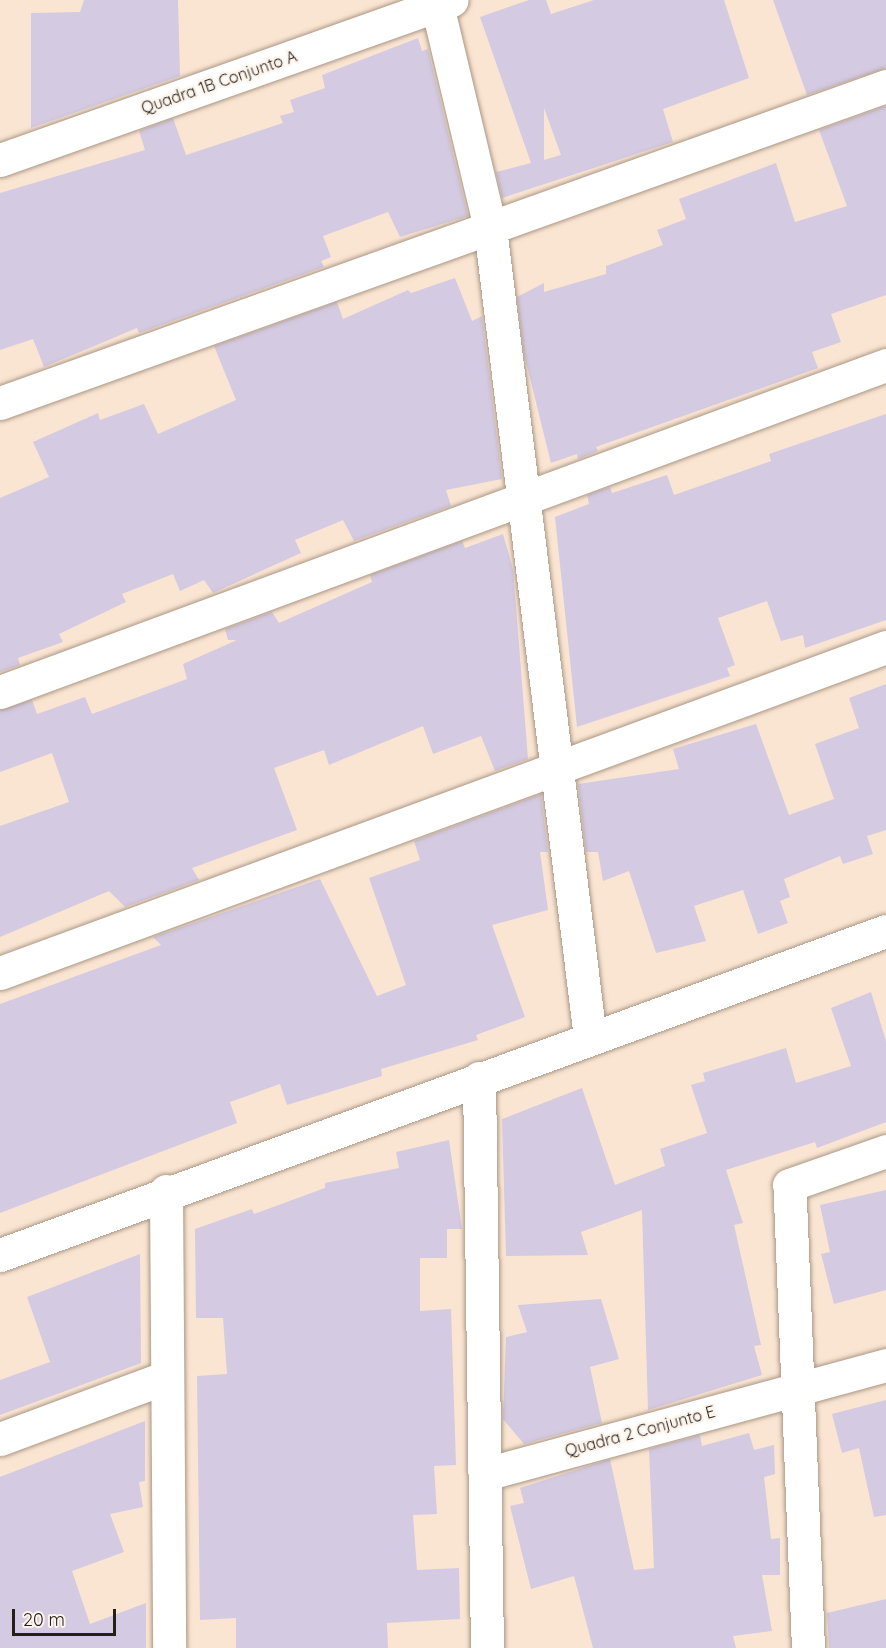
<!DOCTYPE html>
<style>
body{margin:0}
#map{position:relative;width:886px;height:1648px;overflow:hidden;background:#fae5d2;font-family:Quicksand,sans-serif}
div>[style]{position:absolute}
.building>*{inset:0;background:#d4cae2}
.roads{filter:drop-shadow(0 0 2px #aa9785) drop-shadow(0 0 2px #aa9785)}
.street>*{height:33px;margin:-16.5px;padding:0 16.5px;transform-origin:16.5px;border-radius:16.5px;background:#fff}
span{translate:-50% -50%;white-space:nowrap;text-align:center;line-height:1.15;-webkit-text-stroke:5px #fdf5ed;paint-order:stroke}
.street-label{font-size:16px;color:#261f18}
.scale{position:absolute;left:12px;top:1609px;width:104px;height:27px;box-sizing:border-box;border:3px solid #261f18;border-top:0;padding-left:8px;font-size:18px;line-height:21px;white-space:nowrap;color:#261f18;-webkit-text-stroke:4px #fdf5ed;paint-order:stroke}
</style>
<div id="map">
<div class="building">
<div style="clip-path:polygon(84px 0,178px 0,180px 76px,31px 128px,31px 13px,80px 12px)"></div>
<div style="clip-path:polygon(evenodd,529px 0,546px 0,551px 14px,594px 0,724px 0,749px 78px,663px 109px,673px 142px,502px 198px,496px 172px,531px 163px,480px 17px,529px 0,544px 108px,561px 155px,544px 160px,544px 108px)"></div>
<div style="clip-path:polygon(773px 0,886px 0,886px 68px,807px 95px)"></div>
<div style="clip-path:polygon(418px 38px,422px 51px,428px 49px,468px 216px,400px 237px,388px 212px,323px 236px,331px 257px,321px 261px,324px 267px,139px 333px,137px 328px,44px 367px,33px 339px,0 350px,0 193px,145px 150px,139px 131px,173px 118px,186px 155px,283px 123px,280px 116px,294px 112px,290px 100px,325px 88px,322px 75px)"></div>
<div style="clip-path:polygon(886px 106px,886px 295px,831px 314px,841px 342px,812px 352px,818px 368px,596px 447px,598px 451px,578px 459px,577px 454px,551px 463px,524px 354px,517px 297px,544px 283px,544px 292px,606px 274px,606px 266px,663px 245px,657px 230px,686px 219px,679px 199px,776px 163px,795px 222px,847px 206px,819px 130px)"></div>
<div style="clip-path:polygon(455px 278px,472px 321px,482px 316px,502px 479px,446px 490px,451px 506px,354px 541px,343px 520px,295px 540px,301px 553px,213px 593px,204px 580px,180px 591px,173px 574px,122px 594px,126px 602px,59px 634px,63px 642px,18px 658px,20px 665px,0 672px,0 498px,49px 477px,33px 442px,98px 413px,100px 420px,144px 404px,158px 434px,236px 400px,214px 346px,337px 302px,343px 319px,408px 290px,411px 293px)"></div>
<div style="clip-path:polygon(886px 414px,886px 620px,805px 648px,803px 635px,781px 641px,767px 601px,718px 618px,735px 665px,727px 668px,730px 676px,577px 727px,555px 517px,589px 504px,587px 495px,610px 487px,612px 493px,667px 475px,674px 495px,771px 461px,769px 454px)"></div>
<div style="clip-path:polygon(503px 534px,513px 569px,528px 759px,495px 771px,481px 736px,433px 754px,423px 726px,329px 765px,324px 750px,274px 768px,297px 830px,192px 868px,199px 880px,125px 907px,109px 891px,0 937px,0 826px,69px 802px,52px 753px,0 772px,0 710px,32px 700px,37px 714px,85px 697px,92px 714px,187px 679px,183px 664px,237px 640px,228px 640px,225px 629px,272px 612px,279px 623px,372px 582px,370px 575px,462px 541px,465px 548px)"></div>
<div style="clip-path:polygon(886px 684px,886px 830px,867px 836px,873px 854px,843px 864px,840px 856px,784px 879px,790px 897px,780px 901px,788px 923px,758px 934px,743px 890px,694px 906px,706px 941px,656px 953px,629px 871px,603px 881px,598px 852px,586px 852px,578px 784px,679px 769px,673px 749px,756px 724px,789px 815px,834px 799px,815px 744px,859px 728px,849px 698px)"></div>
<div style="clip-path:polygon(541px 794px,548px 852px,540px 852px,548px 910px,492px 925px,525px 1017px,476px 1035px,478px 1040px,381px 1069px,382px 1076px,287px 1105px,280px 1084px,230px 1102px,237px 1123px,0 1213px,0 1004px,161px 945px,153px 937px,320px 879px,377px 996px,406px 985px,369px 878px,420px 860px,414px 841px)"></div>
<div style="clip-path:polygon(871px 992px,886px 1041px,886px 1122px,817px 1148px,815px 1142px,726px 1170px,743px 1223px,734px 1225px,761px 1345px,754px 1346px,762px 1375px,648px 1410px,642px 1210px,581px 1232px,588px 1255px,506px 1256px,502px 1119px,582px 1088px,615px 1185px,665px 1166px,660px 1149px,707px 1133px,691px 1085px,705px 1081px,703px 1073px,786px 1048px,796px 1083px,851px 1066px,831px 1008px)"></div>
<div style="clip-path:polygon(449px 1140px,462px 1229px,447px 1229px,447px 1258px,420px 1258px,420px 1311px,451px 1309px,456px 1465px,434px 1466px,437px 1514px,413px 1515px,417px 1570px,459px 1568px,460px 1619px,387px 1623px,388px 1648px,236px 1648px,236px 1618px,200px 1620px,197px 1376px,227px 1374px,223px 1318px,196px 1318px,195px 1229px,252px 1209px,254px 1214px,325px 1188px,325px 1183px,399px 1168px,396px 1152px)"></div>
<div style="clip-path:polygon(886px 1190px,886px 1290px,834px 1304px,821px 1254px,830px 1252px,820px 1205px)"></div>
<div style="clip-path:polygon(140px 1254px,141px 1363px,0 1415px,0 1380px,50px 1362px,27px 1297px)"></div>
<div style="clip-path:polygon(601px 1299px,619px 1359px,590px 1367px,602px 1423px,524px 1444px,503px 1419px,506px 1337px,527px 1332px,518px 1305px)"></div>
<div style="clip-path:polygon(886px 1400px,886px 1515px,874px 1517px,859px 1448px,842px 1453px,832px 1414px)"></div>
<div style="clip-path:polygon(145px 1421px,145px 1481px,139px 1482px,143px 1507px,110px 1514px,124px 1552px,72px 1571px,90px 1624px,146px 1603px,146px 1648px,0 1648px,0 1477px)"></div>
<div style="clip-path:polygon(749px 1433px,754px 1450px,774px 1445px,775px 1474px,764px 1477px,771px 1539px,780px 1538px,780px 1575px,762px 1575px,772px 1631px,733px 1636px,736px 1648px,593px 1648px,574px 1576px,531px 1589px,510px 1506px,524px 1503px,520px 1488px,610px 1459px,634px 1570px,654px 1568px,649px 1449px,700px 1435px,702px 1446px)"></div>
<div style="clip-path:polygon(886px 1599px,886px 1648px,829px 1648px,827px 1613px)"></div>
</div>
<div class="roads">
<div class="street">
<div style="left:437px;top:5px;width:229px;rotate:76.6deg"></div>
<div style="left:490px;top:228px;width:816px;rotate:82.96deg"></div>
<div style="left:0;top:160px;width:479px;rotate:-19.5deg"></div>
<div style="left:0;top:403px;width:941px;rotate:-19.69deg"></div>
<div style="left:0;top:692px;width:944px;rotate:-20.26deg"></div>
<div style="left:0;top:973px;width:944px;rotate:-20.2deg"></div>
<div style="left:479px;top:1078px;width:570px;rotate:89.2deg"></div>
<div style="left:166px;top:1191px;width:457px;rotate:89.6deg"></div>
<div style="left:0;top:1255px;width:943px;rotate:-20.09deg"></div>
<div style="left:0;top:1439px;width:178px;rotate:-20.4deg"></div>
<div style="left:485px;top:1474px;width:416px;rotate:-15.2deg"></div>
<div style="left:808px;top:1648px;width:463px;rotate:-92.3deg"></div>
<div style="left:789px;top:1185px;width:103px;rotate:-19.3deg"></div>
</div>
</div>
<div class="street-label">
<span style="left:219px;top:82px;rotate:-19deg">Quadra 1B Conjunto A</span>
<span style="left:640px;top:1431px;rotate:-15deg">Quadra 2 Conjunto E</span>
</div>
<div class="scale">20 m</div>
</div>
